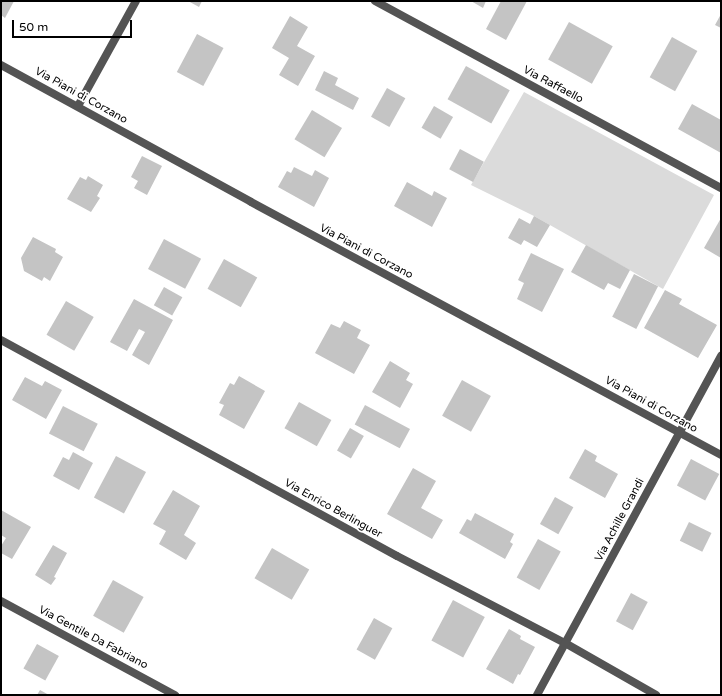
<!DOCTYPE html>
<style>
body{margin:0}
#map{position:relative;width:722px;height:696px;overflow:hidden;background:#fff;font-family:"Varela Round",sans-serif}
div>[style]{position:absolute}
.green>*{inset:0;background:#dbdbdb}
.building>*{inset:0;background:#c4c4c4;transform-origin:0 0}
.minor>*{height:8px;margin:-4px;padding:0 4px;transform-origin:4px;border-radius:4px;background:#545454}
span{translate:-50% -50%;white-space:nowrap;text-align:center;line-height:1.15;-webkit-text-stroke:3.5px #fff;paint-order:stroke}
.street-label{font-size:11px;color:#000}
.frame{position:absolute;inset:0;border:2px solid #000;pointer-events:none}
.scale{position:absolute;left:12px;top:20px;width:120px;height:18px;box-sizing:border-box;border:2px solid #000;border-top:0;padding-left:5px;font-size:12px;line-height:14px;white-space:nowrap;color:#000;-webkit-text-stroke:3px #fff;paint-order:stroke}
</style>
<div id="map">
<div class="green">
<div style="clip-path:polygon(524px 92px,714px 195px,663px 289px,534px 216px,471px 185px)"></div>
</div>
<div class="building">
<div style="clip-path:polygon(1px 1px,14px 1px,5px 18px,1px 15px)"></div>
<div style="clip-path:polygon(188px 1px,202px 1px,199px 7px)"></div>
<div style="clip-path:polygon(471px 1px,486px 1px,483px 8px)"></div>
<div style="clip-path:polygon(501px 1px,527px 1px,506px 40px,486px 29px)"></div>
<div style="clip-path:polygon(721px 14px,721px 28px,715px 25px)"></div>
<div style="clip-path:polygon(290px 16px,308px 27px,297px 46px,315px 56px,298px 86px,279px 75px,289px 58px,272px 48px)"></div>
<div style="left:569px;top:22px;width:50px;height:43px;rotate:29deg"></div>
<div style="left:197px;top:34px;width:30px;height:43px;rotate:28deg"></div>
<div style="left:672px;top:37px;width:29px;height:46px;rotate:29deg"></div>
<div style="left:466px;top:66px;width:50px;height:38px;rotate:29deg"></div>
<div style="clip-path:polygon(324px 71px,338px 78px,335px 85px,359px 98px,353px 110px,315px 90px)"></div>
<div style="left:387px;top:88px;width:21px;height:33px;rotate:29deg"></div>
<div style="clip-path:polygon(692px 104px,721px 120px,721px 153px,678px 129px)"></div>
<div style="left:434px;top:106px;width:22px;height:25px;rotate:30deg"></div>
<div style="left:312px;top:110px;width:35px;height:34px;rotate:31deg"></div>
<div style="left:460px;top:149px;width:27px;height:23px;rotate:28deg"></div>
<div style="clip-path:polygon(142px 156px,162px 166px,147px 195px,134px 188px,138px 181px,131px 177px)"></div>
<div style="clip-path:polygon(294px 167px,312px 176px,315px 170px,329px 178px,314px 207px,278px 187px,287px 171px,291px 173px)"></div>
<div style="clip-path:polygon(88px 176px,103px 185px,97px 196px,100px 198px,91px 212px,67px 199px,80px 177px,86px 180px)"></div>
<div style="clip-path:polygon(407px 182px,432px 196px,434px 191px,447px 198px,432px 227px,394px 206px)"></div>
<div style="clip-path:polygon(534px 216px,550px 225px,537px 247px,524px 240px,521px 245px,508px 238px,519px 218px,530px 224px)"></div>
<div style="clip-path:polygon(721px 218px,721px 258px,704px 248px)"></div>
<div style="clip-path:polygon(33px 237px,56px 249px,55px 252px,63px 257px,50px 281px,44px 277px,42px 281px,24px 271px,21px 258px)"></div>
<div style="left:164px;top:239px;width:42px;height:34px;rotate:28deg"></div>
<div style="clip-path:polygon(586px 245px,630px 270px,620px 289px,608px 283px,604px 290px,571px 272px)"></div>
<div style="clip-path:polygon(531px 253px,564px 269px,542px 312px,517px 299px,524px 283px,518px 280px)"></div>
<div style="left:224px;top:259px;width:38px;height:34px;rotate:29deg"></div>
<div style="left:634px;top:274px;width:27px;height:48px;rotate:27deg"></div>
<div style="left:164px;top:287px;width:21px;height:21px;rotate:29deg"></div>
<div style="clip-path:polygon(665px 290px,682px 299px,679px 304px,717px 325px,698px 358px,644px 328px)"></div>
<div style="clip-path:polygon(134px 299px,173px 320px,149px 365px,132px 355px,145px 332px,139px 329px,127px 351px,110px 342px)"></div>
<div style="left:66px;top:301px;width:32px;height:39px;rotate:30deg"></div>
<div style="clip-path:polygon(344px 321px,361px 330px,357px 338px,370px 345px,354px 374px,315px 353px,331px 324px,340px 328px)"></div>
<div style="clip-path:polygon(390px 361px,410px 373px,406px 380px,413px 384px,400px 408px,372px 392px)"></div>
<div style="clip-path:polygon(239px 376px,265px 391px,244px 429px,219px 415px,224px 405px,219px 403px,230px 383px,234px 385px)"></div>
<div style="clip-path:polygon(25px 377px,42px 386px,45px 381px,62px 390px,46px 419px,12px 400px)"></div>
<div style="left:462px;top:380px;width:33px;height:41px;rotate:29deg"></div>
<div style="left:299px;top:402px;width:37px;height:30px;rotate:29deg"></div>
<div style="left:365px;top:405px;width:51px;height:22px;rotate:28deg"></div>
<div style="left:63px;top:406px;width:39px;height:31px;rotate:27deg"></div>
<div style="left:350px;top:428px;width:16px;height:26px;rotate:30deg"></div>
<div style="clip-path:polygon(585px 449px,597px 456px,595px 461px,618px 474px,605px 498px,569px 478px)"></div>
<div style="clip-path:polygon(73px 452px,93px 463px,79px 490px,53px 476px,63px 457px,69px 460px)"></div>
<div style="left:116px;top:456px;width:34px;height:47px;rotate:28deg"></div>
<div style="left:691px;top:459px;width:32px;height:30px;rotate:28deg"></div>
<div style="clip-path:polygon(413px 468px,436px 481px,421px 508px,443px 520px,432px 539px,387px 514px)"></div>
<div style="clip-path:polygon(173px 490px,200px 506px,184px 535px,196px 543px,186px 560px,159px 544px,166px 531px,153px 524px)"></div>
<div style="left:555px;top:497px;width:21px;height:31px;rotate:29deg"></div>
<div style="clip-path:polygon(1px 510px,31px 527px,12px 559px,1px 553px,1px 546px,6px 538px,1px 535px)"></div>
<div style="clip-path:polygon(475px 513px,514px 534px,510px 542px,513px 544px,505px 559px,459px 533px,467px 519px,471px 521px)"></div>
<div style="left:689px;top:522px;width:25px;height:21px;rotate:26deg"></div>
<div style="left:538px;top:539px;width:26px;height:44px;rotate:29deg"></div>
<div style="clip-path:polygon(53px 545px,67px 553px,54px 577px,56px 578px,51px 585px,35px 575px)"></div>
<div style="left:272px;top:548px;width:43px;height:35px;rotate:30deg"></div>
<div style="left:113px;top:580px;width:35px;height:41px;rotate:29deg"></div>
<div style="left:631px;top:593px;width:19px;height:32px;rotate:28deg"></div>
<div style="left:453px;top:600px;width:36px;height:46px;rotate:28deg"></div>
<div style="left:374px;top:618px;width:21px;height:36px;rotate:29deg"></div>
<div style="clip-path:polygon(509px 629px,521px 636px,520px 639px,535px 647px,520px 675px,518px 674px,513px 684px,486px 669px)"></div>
<div style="left:37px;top:644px;width:25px;height:28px;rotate:29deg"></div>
<div style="clip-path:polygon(40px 690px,49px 695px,37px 695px)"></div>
</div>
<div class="minor">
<div style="left:375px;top:1px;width:393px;rotate:28.4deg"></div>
<div style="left:1px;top:65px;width:285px;rotate:28.7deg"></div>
<div style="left:251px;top:202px;width:534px;rotate:28.29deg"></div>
<div style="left:78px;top:106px;width:120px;rotate:-61.1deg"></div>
<div style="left:1px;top:340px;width:451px;rotate:28.6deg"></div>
<div style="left:397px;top:556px;width:189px;rotate:27.4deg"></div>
<div style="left:565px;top:643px;width:105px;rotate:29.7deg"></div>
<div style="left:1px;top:601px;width:198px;rotate:28.4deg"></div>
<div style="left:537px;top:695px;width:386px;rotate:-61.5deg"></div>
</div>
<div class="street-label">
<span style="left:553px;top:85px;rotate:28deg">Via Raffaello</span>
<span style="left:81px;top:96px;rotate:29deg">Via Piani di Corzano</span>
<span style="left:366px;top:252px;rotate:28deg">Via Piani di Corzano</span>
<span style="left:651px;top:405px;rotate:29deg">Via Piani di Corzano</span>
<span style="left:333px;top:509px;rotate:29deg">Via Enrico Berlinguer</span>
<span style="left:620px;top:520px;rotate:-62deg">Via Achille Grandi</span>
<span style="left:93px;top:638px;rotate:28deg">Via Gentile Da Fabriano</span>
</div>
<div class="frame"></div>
<div class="scale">50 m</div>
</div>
